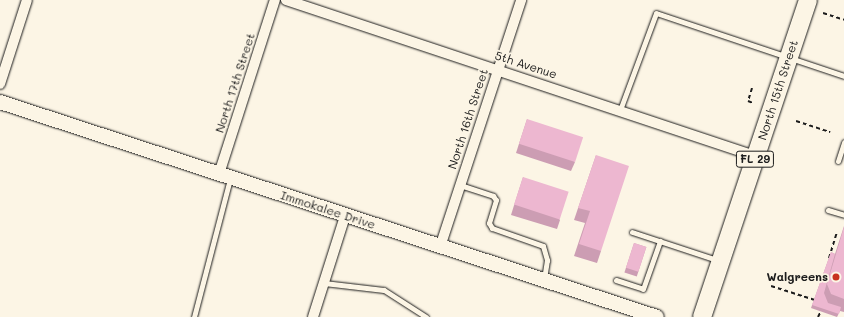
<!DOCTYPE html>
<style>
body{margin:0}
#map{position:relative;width:844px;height:317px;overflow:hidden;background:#fcf5e5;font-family:Mali,sans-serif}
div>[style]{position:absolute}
.path>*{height:2px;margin-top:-1px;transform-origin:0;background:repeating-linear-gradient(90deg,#1c1c1c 0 4px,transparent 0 7px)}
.roads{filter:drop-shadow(0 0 1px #1c1c1c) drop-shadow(0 0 1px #1c1c1c)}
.lane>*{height:5px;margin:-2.5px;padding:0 2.5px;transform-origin:2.5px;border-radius:2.5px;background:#fcf5e5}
.street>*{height:10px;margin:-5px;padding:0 5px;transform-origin:5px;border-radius:5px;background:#fcf5e5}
.secondary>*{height:14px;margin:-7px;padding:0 7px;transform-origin:7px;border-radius:7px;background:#fcf5e5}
.highway>*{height:18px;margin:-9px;padding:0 9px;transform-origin:9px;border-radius:9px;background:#fcf5e5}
.wall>*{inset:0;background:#cc9db3;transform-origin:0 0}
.building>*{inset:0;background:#edb7d0;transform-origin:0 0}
.dots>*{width:11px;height:11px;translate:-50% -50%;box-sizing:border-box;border:2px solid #fcf5e5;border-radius:50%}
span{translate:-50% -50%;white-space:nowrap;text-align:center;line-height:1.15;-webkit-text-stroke:3.5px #fcf5e5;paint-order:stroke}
.shield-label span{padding:1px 3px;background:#fcf5e5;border:1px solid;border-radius:3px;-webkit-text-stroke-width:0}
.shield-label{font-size:11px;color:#1c1c1c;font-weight:700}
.street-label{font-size:12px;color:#1c1c1c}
.poi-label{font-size:12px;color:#1c1c1c;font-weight:700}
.right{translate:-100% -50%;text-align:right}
</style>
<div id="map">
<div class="path">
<div style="left:823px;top:13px;width:22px;rotate:18deg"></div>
<div style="left:752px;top:88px;width:14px;rotate:107deg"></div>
<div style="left:748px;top:101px;width:5px;rotate:22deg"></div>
<div style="left:796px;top:121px;width:36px;rotate:18deg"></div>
<div style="left:829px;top:258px;width:27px;rotate:-73deg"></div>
<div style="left:771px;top:286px;width:46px;rotate:17.7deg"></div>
<div style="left:818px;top:317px;width:7px;rotate:-63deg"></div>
</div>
<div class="roads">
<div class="lane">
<div style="left:620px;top:110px;width:103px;rotate:-69.6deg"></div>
<div style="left:656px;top:13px;width:198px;rotate:18.5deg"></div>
<div style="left:838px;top:161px;width:20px;rotate:-72deg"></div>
<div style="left:460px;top:185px;width:35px;rotate:18deg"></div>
<div style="left:493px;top:196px;width:5px;rotate:53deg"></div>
<div style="left:496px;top:200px;width:24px;rotate:107deg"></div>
<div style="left:489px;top:223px;width:6px;rotate:59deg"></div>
<div style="left:492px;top:228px;width:54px;rotate:19.4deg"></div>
<div style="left:543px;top:246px;width:15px;rotate:74deg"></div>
<div style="left:547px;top:260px;width:19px;rotate:99deg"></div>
<div style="left:828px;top:210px;width:17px;rotate:17deg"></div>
<div style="left:632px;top:232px;width:89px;rotate:18.2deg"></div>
<div style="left:616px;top:280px;width:28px;rotate:18deg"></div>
<div style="left:643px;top:289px;width:51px;rotate:-70.5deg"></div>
<div style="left:324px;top:283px;width:60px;rotate:6.7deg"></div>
<div style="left:384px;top:290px;width:50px;rotate:32.7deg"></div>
<div style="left:194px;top:317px;width:143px;rotate:-75.4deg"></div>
</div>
<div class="street">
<div style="left:286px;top:0;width:495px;rotate:18.4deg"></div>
<div style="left:0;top:84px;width:88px;rotate:-72.2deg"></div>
<div style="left:219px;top:174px;width:183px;rotate:-72.2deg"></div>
<div style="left:440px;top:247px;width:260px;rotate:-71.8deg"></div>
<div style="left:313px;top:317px;width:106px;rotate:-72.4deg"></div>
</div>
<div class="secondary">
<div style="left:0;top:102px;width:691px;rotate:18.12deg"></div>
</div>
<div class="highway">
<div style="left:702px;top:317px;width:334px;rotate:-71.5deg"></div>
</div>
</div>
<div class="wall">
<div style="clip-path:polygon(527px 119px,575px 162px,571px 171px,516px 153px)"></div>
<div style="clip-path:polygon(596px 155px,601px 251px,597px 263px,574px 256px,585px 223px,574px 220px)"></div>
<div style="clip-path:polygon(523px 177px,560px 220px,557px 229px,511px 215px)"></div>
<div style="clip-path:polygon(844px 226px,844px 312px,840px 311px,837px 317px,811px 308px,831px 252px,835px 254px)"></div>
<div style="left:634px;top:243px;width:13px;height:31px;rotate:18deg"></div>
</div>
<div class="building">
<div style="left:527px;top:119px;width:59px;height:26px;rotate:18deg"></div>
<div style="clip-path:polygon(596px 155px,629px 166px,601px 251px,579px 244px,590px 211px,578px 208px)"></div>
<div style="left:523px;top:177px;width:48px;height:29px;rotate:18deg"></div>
<div style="clip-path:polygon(844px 227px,844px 299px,831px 294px,827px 284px)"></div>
<div style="left:634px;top:243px;width:13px;height:26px;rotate:18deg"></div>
<div style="clip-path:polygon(831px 252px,835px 254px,824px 293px,828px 303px,841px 307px,839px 314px,812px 305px)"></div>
</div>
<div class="dots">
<div style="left:836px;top:277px;background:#c8321e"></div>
</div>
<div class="shield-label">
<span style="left:755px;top:159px">FL 29</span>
</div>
<div class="street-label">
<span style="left:526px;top:65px;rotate:18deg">5th Avenue</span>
<span style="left:235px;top:83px;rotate:-72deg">North 17th Street</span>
<span style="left:778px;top:90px;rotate:-72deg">North 15th Street</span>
<span style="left:468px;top:119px;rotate:-72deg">North 16th Street</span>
<span style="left:328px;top:210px;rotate:18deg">Immokalee Drive</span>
</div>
<div class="poi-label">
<span class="right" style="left:828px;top:277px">Walgreens</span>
</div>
</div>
